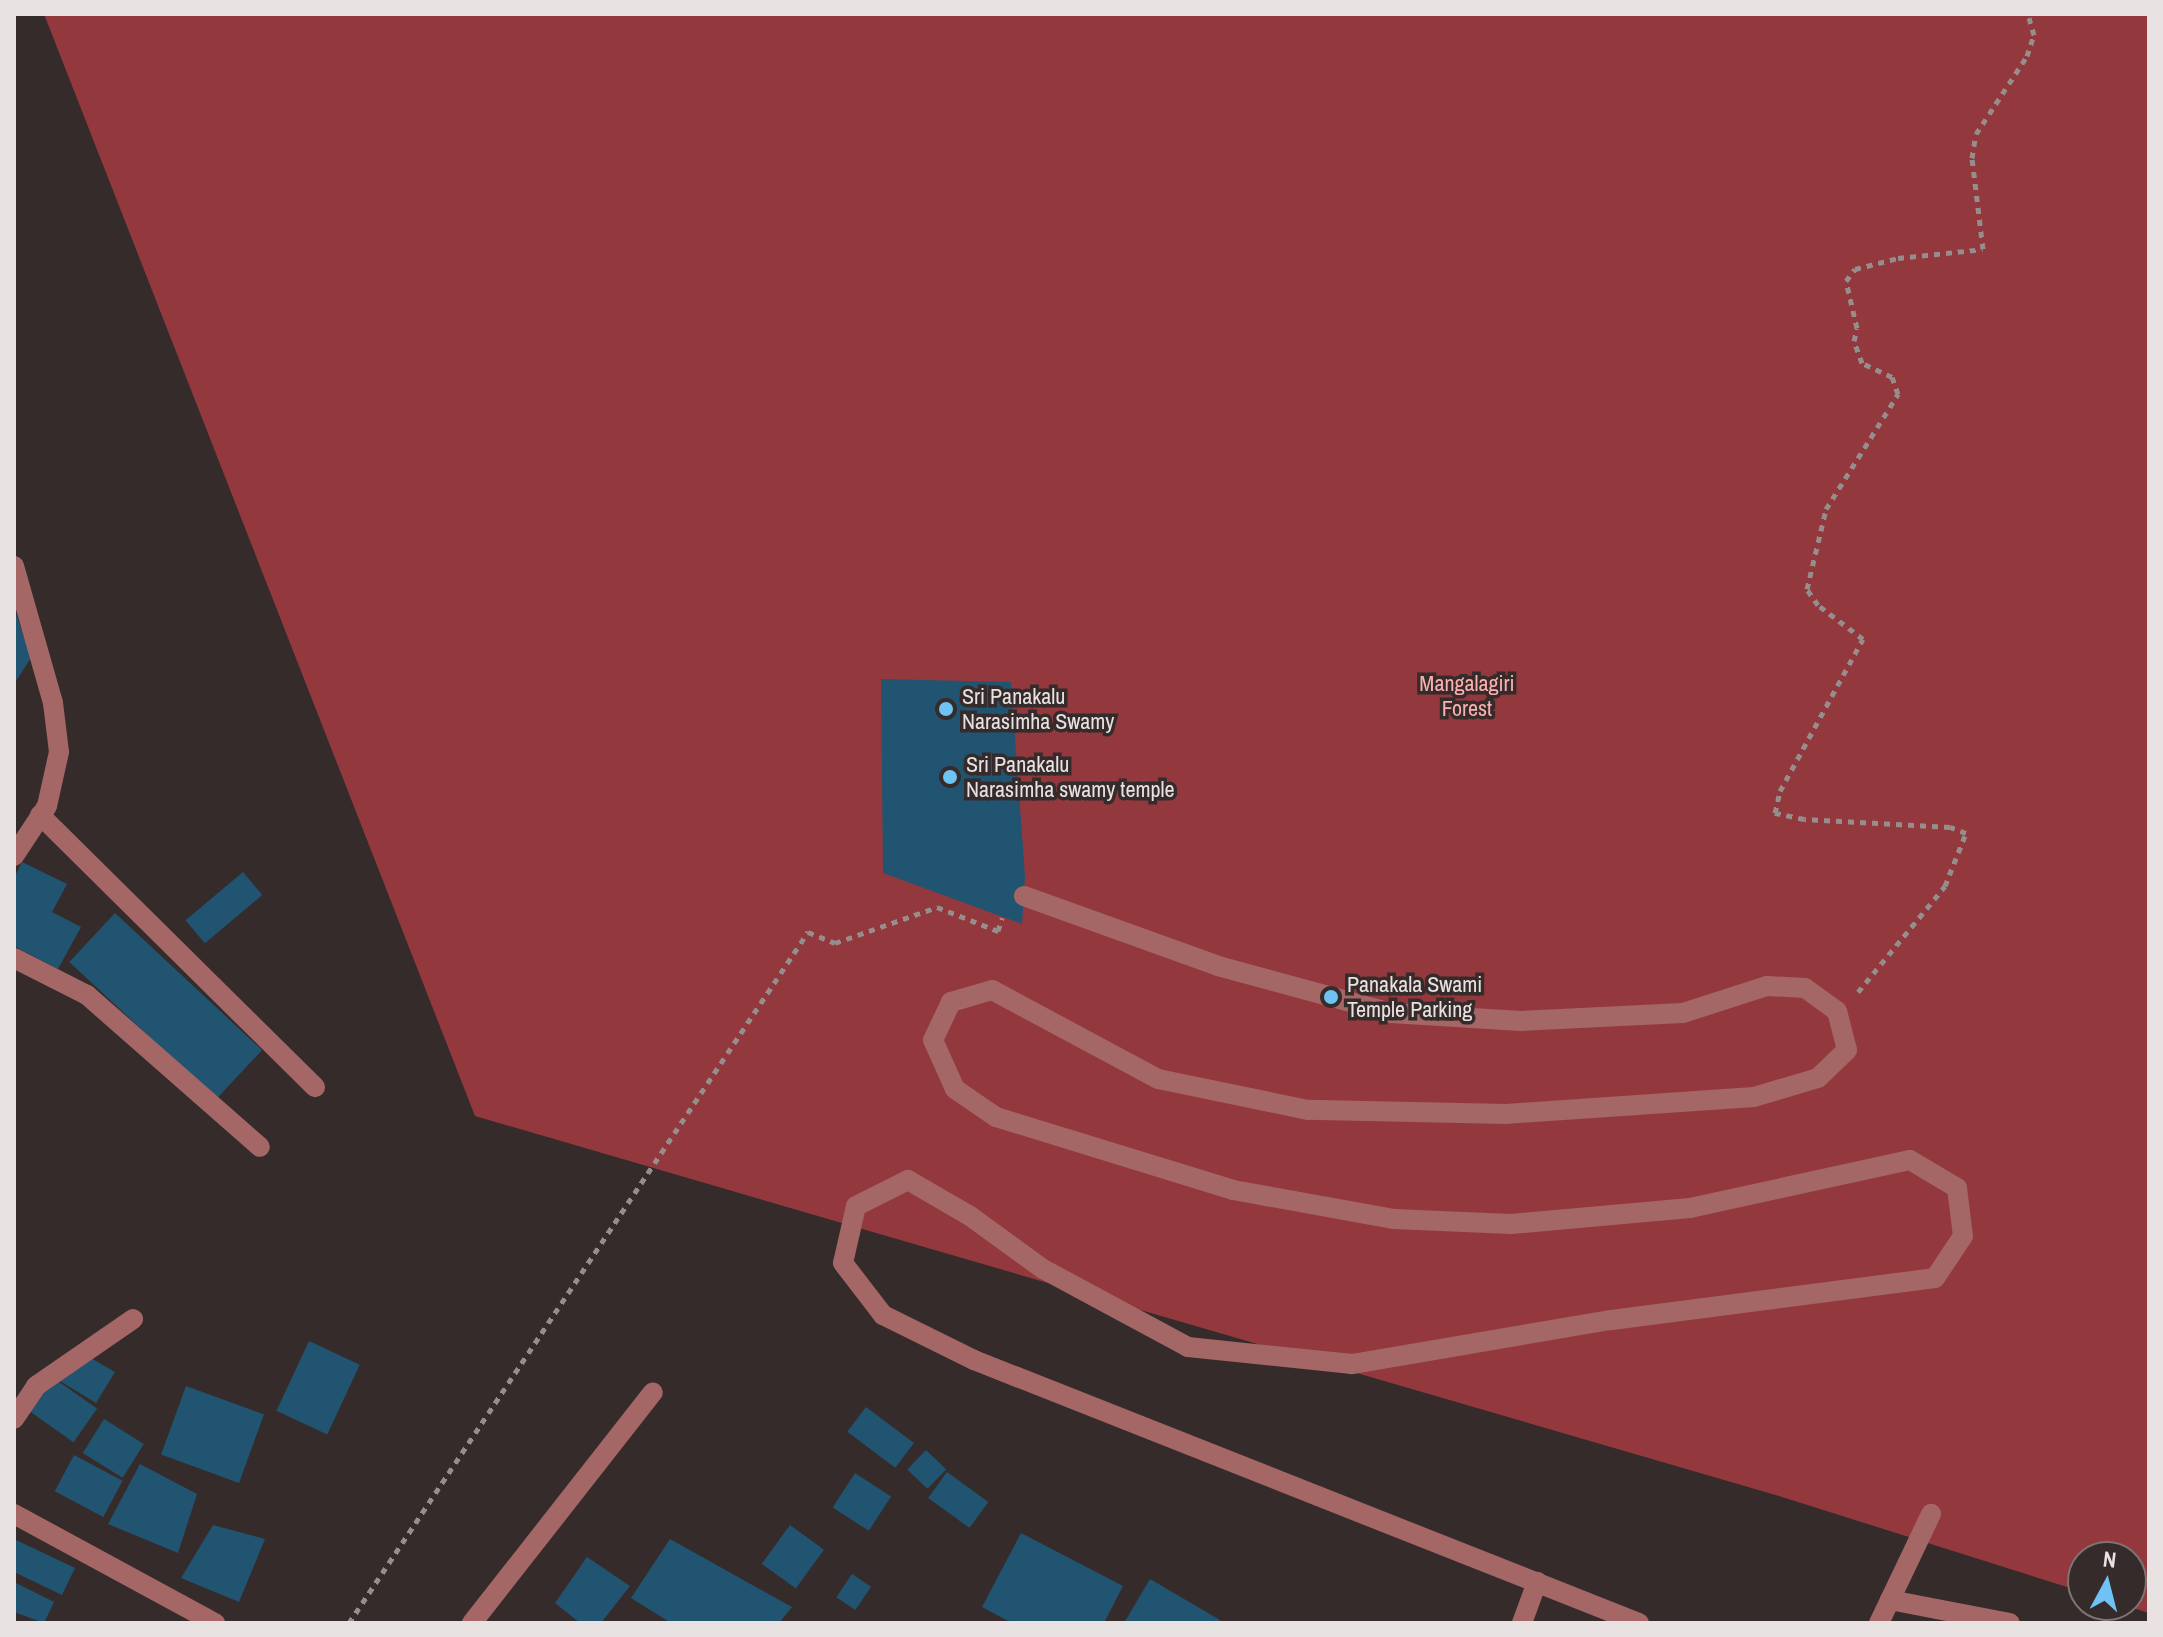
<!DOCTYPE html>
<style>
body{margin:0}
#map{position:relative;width:2163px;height:1637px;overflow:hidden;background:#352b2b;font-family:"Archivo Narrow",sans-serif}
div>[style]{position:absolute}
.forest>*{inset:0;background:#93393e}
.building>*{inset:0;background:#215471;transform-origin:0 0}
.path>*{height:5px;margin-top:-2.5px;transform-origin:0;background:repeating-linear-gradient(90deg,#968d8d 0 6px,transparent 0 12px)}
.minor>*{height:20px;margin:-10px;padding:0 10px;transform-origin:10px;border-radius:10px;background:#a56666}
.dots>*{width:22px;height:22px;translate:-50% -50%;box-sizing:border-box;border:4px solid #352b2b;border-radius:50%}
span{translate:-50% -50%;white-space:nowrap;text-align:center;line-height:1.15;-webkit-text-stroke:7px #352b2b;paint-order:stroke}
.park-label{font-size:22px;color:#fcafaf}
.poi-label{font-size:22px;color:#e9e2e2}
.left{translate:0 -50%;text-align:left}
.frame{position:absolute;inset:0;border:16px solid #e9e2e2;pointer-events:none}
.north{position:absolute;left:2067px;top:1541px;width:80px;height:80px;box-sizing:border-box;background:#352b2b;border:2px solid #7d7474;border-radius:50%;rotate:7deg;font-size:22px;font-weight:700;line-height:32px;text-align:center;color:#e9e2e2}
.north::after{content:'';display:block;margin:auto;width:28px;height:36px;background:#6fc2f4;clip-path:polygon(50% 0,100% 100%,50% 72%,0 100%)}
</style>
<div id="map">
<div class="forest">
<div style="clip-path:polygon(44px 14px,2149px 14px,2149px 1613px,2123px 1605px,2131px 1605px,2131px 1557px,2083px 1557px,2083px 1592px,1779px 1496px,475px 1116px)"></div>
</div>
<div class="building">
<div style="clip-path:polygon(14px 608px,31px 658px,14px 684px)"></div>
<div style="clip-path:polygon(881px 679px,1011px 682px,1025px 876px,1022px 924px,883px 873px)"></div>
<div style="clip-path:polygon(22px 862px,67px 884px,52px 912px,81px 927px,58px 969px,14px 946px,14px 878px)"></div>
<div style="left:243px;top:872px;width:30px;height:75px;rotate:50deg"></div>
<div style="left:115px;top:913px;width:201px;height:67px;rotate:43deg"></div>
<div style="left:309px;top:1341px;width:56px;height:77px;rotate:25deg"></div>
<div style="clip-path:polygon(89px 1357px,115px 1372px,96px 1403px,55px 1378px)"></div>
<div style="left:52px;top:1377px;width:55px;height:41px;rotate:35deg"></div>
<div style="left:186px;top:1386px;width:83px;height:73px;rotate:20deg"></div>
<div style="left:866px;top:1407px;width:60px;height:31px;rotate:37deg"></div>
<div style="left:104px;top:1419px;width:47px;height:40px;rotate:32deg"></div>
<div style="left:926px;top:1450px;width:28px;height:27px;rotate:44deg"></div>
<div style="left:74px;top:1455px;width:55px;height:41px;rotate:28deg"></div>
<div style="clip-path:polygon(140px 1464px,197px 1494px,178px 1553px,108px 1524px)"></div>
<div style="left:947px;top:1472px;width:51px;height:32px;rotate:36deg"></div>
<div style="left:855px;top:1473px;width:43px;height:41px;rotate:33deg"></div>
<div style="clip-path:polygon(213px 1525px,265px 1539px,239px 1602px,181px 1578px)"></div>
<div style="left:790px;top:1525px;width:42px;height:48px;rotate:36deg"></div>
<div style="clip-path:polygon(1021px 1533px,1123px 1586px,1104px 1623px,1012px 1623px,982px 1607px)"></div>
<div style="clip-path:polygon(14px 1539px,75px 1568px,62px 1595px,14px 1572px)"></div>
<div style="clip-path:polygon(670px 1539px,792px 1607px,779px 1623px,671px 1623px,631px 1598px)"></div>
<div style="clip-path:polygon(587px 1557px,630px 1586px,601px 1623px,580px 1623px,555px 1603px)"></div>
<div style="left:852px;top:1574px;width:23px;height:28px;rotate:34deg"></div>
<div style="clip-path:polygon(1150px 1579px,1220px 1620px,1219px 1623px,1124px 1623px)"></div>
<div style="clip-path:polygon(14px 1582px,54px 1602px,44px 1623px,14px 1612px)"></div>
</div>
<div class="path">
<div style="left:1858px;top:992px;width:137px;rotate:-50.6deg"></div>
<div style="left:1945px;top:886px;width:57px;rotate:-68.4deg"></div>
<div style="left:1966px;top:833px;width:17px;rotate:-159deg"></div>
<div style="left:1950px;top:827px;width:146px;rotate:-176.9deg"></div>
<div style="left:1804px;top:819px;width:30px;rotate:-168deg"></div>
<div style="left:1775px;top:813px;width:23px;rotate:-77deg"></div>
<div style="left:1780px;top:791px;width:173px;rotate:-61.4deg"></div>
<div style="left:1863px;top:639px;width:56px;rotate:-142.9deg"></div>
<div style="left:1818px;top:605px;width:19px;rotate:-125deg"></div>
<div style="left:1807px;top:589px;width:82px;rotate:-76.6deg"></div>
<div style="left:1826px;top:509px;width:136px;rotate:-57.9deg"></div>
<div style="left:1898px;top:394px;width:18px;rotate:-109deg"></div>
<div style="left:1892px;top:377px;width:33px;rotate:-155deg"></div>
<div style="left:1862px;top:363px;width:23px;rotate:-110deg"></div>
<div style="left:1854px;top:341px;width:13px;rotate:-77deg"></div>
<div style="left:1857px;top:328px;width:48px;rotate:-103.2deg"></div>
<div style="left:1846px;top:281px;width:15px;rotate:-53deg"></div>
<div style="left:1855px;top:269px;width:44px;rotate:-14.3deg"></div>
<div style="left:1898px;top:258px;width:85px;rotate:-6deg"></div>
<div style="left:1983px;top:249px;width:92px;rotate:-96.9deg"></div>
<div style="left:1972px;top:158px;width:24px;rotate:-81deg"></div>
<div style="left:1976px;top:134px;width:93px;rotate:-56.8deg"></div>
<div style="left:2027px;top:56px;width:22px;rotate:-72deg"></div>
<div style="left:2034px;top:35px;width:22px;rotate:-106deg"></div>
<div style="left:349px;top:1623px;width:830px;rotate:-56.41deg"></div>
<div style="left:808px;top:932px;width:29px;rotate:22deg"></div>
<div style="left:835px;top:943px;width:108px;rotate:-19.4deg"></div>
<div style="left:937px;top:907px;width:66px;rotate:21.5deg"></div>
<div style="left:998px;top:931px;width:14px;rotate:-73deg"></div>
</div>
<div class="minor">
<div style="left:14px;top:566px;width:142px;rotate:74.1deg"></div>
<div style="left:53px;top:703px;width:49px;rotate:83deg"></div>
<div style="left:59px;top:752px;width:55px;rotate:102.5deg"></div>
<div style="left:47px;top:806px;width:60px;rotate:123.4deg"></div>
<div style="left:40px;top:815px;width:387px;rotate:44.7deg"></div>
<div style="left:1024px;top:896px;width:206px;rotate:19.8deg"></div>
<div style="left:1218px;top:966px;width:179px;rotate:15.2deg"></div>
<div style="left:1391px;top:1013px;width:130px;rotate:3.5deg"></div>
<div style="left:1521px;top:1021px;width:162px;rotate:-2.8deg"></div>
<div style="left:1683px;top:1013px;width:88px;rotate:-17.8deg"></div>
<div style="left:1767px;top:986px;width:38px;rotate:3deg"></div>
<div style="left:1805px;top:988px;width:39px;rotate:36deg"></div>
<div style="left:1837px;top:1011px;width:40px;rotate:75.6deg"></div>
<div style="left:1847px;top:1050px;width:40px;rotate:136deg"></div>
<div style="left:1818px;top:1078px;width:67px;rotate:163.5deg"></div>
<div style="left:1754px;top:1097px;width:248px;rotate:176.1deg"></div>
<div style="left:1507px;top:1114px;width:199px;rotate:-178.8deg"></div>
<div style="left:1308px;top:1110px;width:153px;rotate:-168.3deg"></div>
<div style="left:1158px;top:1079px;width:188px;rotate:-151.8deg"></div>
<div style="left:992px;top:990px;width:43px;rotate:163.7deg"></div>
<div style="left:951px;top:1002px;width:42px;rotate:115.3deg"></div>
<div style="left:933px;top:1040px;width:54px;rotate:65.8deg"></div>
<div style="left:955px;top:1089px;width:50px;rotate:34.3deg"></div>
<div style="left:996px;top:1117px;width:248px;rotate:17.1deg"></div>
<div style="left:1233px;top:1190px;width:164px;rotate:10.2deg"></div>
<div style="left:1394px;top:1219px;width:117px;rotate:2.4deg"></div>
<div style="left:1511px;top:1224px;width:180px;rotate:-5.1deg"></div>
<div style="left:1690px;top:1208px;width:225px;rotate:-12.3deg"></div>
<div style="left:1910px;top:1160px;width:55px;rotate:30.8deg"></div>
<div style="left:1957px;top:1188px;width:48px;rotate:82.9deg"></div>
<div style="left:1963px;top:1236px;width:50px;rotate:123.7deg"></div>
<div style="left:1935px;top:1278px;width:328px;rotate:172.6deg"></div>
<div style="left:1610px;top:1320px;width:262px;rotate:170.3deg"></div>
<div style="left:1352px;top:1364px;width:165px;rotate:-174.1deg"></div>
<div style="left:1188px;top:1347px;width:165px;rotate:-151.7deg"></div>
<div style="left:1043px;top:1269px;width:90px;rotate:-144deg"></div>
<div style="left:970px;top:1216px;width:72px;rotate:-149.9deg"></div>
<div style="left:908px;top:1180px;width:58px;rotate:153.4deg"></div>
<div style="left:856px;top:1206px;width:58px;rotate:102.8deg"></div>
<div style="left:843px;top:1263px;width:66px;rotate:52.4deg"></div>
<div style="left:883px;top:1315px;width:102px;rotate:26.3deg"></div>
<div style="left:974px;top:1360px;width:715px;rotate:21.58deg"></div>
<div style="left:14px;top:958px;width:82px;rotate:26.9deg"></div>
<div style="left:87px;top:995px;width:230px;rotate:41.3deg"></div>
<div style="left:14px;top:1419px;width:40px;rotate:-56deg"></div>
<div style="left:36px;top:1386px;width:118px;rotate:-34.6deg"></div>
<div style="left:14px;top:1514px;width:229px;rotate:28.5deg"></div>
<div style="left:1890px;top:1600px;width:122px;rotate:10.9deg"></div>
<div style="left:472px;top:1623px;width:293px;rotate:-51.9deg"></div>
<div style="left:1522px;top:1623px;width:44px;rotate:-69.9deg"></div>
<div style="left:1879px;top:1623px;width:121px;rotate:-64.5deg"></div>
</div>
<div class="dots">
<div style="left:946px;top:709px;background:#6fc2f4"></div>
<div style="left:950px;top:777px;background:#6fc2f4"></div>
<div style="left:1331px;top:997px;background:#6fc2f4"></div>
</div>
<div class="park-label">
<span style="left:1467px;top:696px">Mangalagiri<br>Forest</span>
</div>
<div class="poi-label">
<span class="left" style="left:962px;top:709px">Sri Panakalu<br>Narasimha Swamy</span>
<span class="left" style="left:966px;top:777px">Sri Panakalu<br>Narasimha swamy temple</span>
<span class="left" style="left:1347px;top:997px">Panakala Swami<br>Temple Parking</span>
</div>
<div class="frame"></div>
<div class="north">N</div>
</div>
